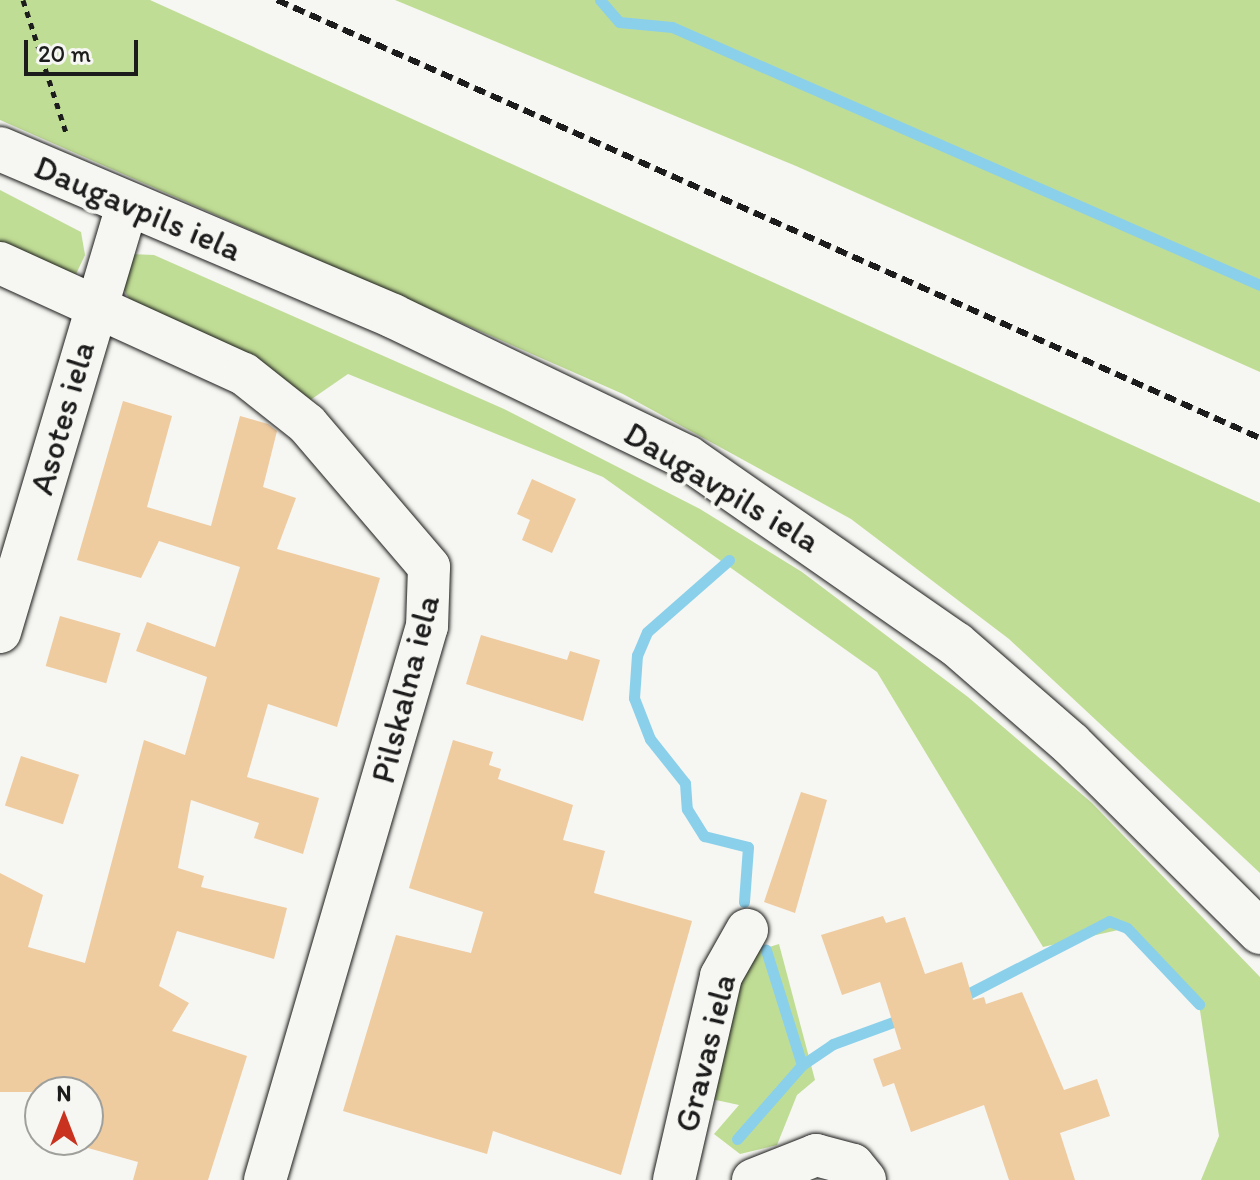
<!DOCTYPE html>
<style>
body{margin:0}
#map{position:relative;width:1260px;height:1180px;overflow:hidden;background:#f6f6f2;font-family:Itim,sans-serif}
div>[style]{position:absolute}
.green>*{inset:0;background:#c0dd95}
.stream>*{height:11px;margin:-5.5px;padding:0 5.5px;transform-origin:5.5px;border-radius:5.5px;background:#8ad0eb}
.building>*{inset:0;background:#efcba0;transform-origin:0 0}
.path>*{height:5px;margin-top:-2.5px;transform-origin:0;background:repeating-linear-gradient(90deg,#1c1c1c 0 6px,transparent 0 12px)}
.roads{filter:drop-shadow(0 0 2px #1c1c1c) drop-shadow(0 0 2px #1c1c1c)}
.minor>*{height:42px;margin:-21px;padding:0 21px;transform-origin:21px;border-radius:21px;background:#f6f6f2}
.highway>*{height:44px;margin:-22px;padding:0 22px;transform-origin:22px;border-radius:22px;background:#f6f6f2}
.rail>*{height:6px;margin-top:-3px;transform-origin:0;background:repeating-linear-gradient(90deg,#1c1c1c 0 12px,transparent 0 18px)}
span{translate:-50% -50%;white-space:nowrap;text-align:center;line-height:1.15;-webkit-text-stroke:8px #f6f6f2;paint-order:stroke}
.street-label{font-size:34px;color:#1c1c1c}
.north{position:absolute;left:24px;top:1076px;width:80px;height:80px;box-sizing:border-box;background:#f6f6f2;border:2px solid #9f9f9c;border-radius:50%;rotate:0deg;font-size:22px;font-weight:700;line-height:32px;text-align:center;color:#1c1c1c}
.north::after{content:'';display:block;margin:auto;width:28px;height:36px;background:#c8321e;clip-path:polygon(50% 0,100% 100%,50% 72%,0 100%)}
.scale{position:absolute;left:24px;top:40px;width:114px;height:36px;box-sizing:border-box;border:4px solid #1c1c1c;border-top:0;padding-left:10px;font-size:24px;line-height:28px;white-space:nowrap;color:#1c1c1c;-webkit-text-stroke:6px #f6f6f2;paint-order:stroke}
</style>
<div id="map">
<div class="green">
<div style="clip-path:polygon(0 0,150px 0,1260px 503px,1260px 873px,1009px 639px,851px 519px,623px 394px,0 120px)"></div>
<div style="clip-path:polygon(395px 0,1260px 0,1260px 372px,796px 166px)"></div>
<div style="clip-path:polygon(0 190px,81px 232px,85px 255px,76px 274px,0 250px)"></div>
<div style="clip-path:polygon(130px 254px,154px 255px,504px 409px,700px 509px,802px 572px,968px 697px,1092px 803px,1260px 977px,1260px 1180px,1201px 1180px,1219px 1136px,1199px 1004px,1127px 928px,1043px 947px,877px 672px,603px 477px,348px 374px,303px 405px,135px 309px,120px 283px)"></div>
<div style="clip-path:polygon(779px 944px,815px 1080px,797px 1095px,777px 1145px,740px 1154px,714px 1134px,739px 1105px,702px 1097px,726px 995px,753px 952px)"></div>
</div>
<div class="stream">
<div style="left:600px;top:0;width:29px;rotate:49deg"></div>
<div style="left:619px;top:22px;width:53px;rotate:5.4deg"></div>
<div style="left:672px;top:27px;width:642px;rotate:23.69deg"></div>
<div style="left:729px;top:560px;width:109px;rotate:138.7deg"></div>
<div style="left:647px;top:632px;width:25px;rotate:113deg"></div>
<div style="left:637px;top:655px;width:43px;rotate:94deg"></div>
<div style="left:634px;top:698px;width:44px;rotate:68.7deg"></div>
<div style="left:650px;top:739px;width:56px;rotate:51.5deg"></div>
<div style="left:685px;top:783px;width:26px;rotate:86deg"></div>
<div style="left:687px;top:809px;width:32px;rotate:58deg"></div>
<div style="left:704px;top:836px;width:45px;rotate:14deg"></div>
<div style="left:748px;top:847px;width:55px;rotate:94.2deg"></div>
<div style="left:958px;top:999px;width:170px;rotate:-27.3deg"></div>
<div style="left:1109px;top:921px;width:19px;rotate:21deg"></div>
<div style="left:1127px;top:928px;width:105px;rotate:46.5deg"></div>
<div style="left:802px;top:1065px;width:37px;rotate:-34deg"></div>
<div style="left:833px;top:1044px;width:76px;rotate:-20.1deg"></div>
<div style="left:737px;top:1139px;width:98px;rotate:-48.7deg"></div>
<div style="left:802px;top:1065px;width:121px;rotate:-107.4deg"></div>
</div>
<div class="building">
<div style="clip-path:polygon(123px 401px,172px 416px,147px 507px,211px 526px,240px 416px,268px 424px,277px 431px,263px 487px,296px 498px,277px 549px,380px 578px,337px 727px,268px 704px,247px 777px,319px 798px,303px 854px,254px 838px,259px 823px,191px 800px,178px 868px,204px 876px,201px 887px,287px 908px,274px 959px,177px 931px,159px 986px,189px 1003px,172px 1031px,247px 1056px,208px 1180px,133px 1180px,138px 1162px,88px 1148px,88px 1092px,0 1092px,0 873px,43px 895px,28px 947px,85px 963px,144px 740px,185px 755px,207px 677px,136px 651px,147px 622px,215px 647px,240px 567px,159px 541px,141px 578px,77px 560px)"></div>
<div style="clip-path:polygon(532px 479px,576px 499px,552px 553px,522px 540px,530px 520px,517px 514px)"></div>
<div style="left:60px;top:616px;width:63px;height:52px;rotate:16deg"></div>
<div style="clip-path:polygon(481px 635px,567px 660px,570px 651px,600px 660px,583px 721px,466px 684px)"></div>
<div style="clip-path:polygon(453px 740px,493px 752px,489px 765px,501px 769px,498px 779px,573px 805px,563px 840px,605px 851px,594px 893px,692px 921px,621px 1175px,493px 1131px,487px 1154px,343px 1111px,396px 935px,471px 953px,483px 912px,409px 888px)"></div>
<div style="left:21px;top:756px;width:61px;height:52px;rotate:18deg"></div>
<div style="clip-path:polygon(801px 792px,827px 800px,795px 913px,764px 902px)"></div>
<div style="clip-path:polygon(883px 916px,886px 923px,905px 917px,925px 974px,962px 962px,973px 1000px,984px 997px,986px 1004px,1022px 992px,1064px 1090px,1097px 1079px,1110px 1116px,1060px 1133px,1075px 1180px,1009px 1180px,984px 1105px,911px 1132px,894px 1083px,883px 1087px,873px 1059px,901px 1049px,880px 982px,842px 995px,821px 935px)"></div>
</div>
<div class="path">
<div style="left:23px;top:0;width:139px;rotate:72deg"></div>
</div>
<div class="roads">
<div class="minor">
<div style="left:0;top:263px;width:268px;rotate:24.5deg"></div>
<div style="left:244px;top:374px;width:80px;rotate:38.4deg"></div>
<div style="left:307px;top:424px;width:188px;rotate:49.5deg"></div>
<div style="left:429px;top:567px;width:59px;rotate:91.9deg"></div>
<div style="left:427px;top:626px;width:577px;rotate:106.3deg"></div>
<div style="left:0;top:632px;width:445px;rotate:-73.4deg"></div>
<div style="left:674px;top:1180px;width:209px;rotate:-77deg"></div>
<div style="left:721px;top:976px;width:53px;rotate:-60.5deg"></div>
<div style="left:753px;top:1180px;width:68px;rotate:-21.6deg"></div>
<div style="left:816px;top:1155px;width:38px;rotate:15deg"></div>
<div style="left:853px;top:1165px;width:19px;rotate:51deg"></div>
</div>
<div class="highway">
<div style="left:0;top:149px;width:427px;rotate:23deg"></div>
<div style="left:393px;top:316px;width:327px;rotate:25.7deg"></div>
<div style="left:688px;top:458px;width:326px;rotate:34.8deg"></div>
<div style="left:956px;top:644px;width:152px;rotate:41deg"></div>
<div style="left:1071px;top:744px;width:267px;rotate:44.8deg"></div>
</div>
</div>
<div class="rail">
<div style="left:277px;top:0;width:1076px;rotate:24.02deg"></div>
</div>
<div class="street-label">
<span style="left:138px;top:208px;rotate:23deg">Daugavpils iela</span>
<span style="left:62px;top:418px;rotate:-74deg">Asotes iela</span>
<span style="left:722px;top:487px;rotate:31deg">Daugavpils iela</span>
<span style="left:405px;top:689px;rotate:-76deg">Pilskalna iela</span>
<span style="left:705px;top:1053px;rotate:-76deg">Gravas iela</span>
</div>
<div class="north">N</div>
<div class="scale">20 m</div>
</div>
